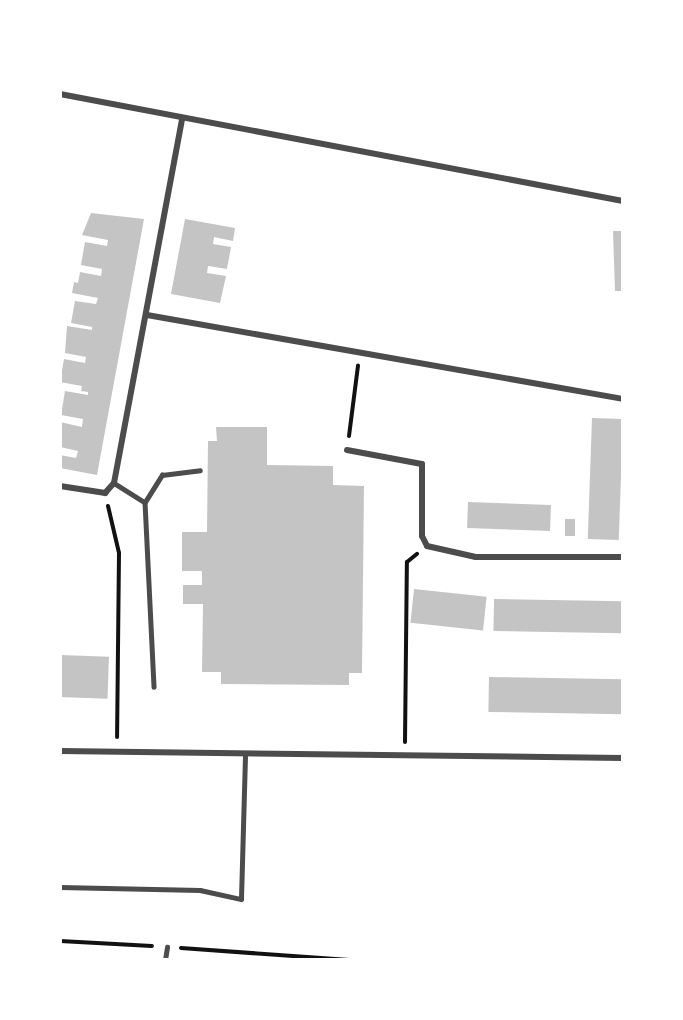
<!DOCTYPE html>
<style>
body{margin:0}
#map{position:relative;width:683px;height:1020px;overflow:hidden;background:#fff;font-family:Karla,sans-serif}
div>[style]{position:absolute}
.building>*{inset:0;background:#c4c4c4;transform-origin:0 0}
.path>*{height:4px;margin:-2px;padding:0 2px;transform-origin:2px;border-radius:2px;background:#111}
.service>*{height:4.5px;margin:-2.25px;padding:0 2.25px;transform-origin:2.25px;border-radius:2.25px;background:#4c4c4c}
.minor>*{height:6px;margin:-3px;padding:0 3px;transform-origin:3px;border-radius:3px;background:#4c4c4c}
span{translate:-50% -50%;white-space:nowrap;text-align:center;line-height:1.15;-webkit-text-stroke:5px #fff;paint-order:stroke}
.frame{position:absolute;inset:0;border:62px solid #fff;pointer-events:none}
</style>
<div id="map">
<div class="building">
<div style="clip-path:polygon(91px 213px,144px 219px,97px 475px,60px 468px,60px 455px,76px 458px,78px 451px,60px 447px,60px 422px,82px 427px,83px 419px,61px 415px,65px 391px,88px 395px,88px 392px,81px 391px,82px 386px,60px 382px,64px 359px,85px 363px,86px 357px,65px 353px,67px 326px,92px 330px,92px 327px,71px 323px,75px 301px,96px 304px,98px 298px,72px 293px,74px 282px,78px 283px,80px 272px,101px 276px,102px 269px,81px 265px,85px 242px,107px 246px,108px 240px,82px 235px)"></div>
<div style="clip-path:polygon(185px 219px,235px 228px,233px 241px,214px 237px,213px 244px,231px 247px,227px 269px,208px 266px,207px 273px,226px 276px,220px 303px,171px 294px)"></div>
<div style="clip-path:polygon(613px 231px,623px 231px,623px 291px,615px 291px)"></div>
<div style="left:592px;top:418px;width:31px;height:121px;rotate:2deg"></div>
<div style="clip-path:polygon(216px 427px,267px 427px,267px 465px,333px 466px,333px 485px,364px 486px,362px 673px,349px 673px,349px 685px,221px 684px,221px 672px,202px 672px,203px 604px,183px 604px,183px 585px,202px 585px,202px 571px,182px 571px,182px 532px,207px 532px,208px 441px,217px 441px)"></div>
<div style="left:468px;top:502px;width:83px;height:26px;rotate:2deg"></div>
<div style="left:565px;top:519px;width:10px;height:17px"></div>
<div style="left:414px;top:589px;width:73px;height:34px;rotate:6deg"></div>
<div style="left:494px;top:599px;width:129px;height:32px;rotate:1deg"></div>
<div style="left:60px;top:655px;width:49px;height:42px;rotate:2deg"></div>
<div style="left:489px;top:677px;width:134px;height:35px;rotate:1deg"></div>
</div>
<div class="path">
<div style="left:349px;top:436px;width:71px;rotate:-82.7deg"></div>
<div style="left:108px;top:506px;width:48px;rotate:76.8deg"></div>
<div style="left:119px;top:553px;width:184px;rotate:90.6deg"></div>
<div style="left:405px;top:742px;width:180px;rotate:-89.4deg"></div>
<div style="left:407px;top:562px;width:13px;rotate:-39deg"></div>
<div style="left:60px;top:941px;width:92px;rotate:3.1deg"></div>
<div style="left:181px;top:948px;width:169px;rotate:4.1deg"></div>
</div>
<div class="service">
<div style="left:114px;top:483px;width:36px;rotate:32deg"></div>
<div style="left:145px;top:502px;width:185px;rotate:87.2deg"></div>
<div style="left:145px;top:502px;width:32px;rotate:-58deg"></div>
<div style="left:162px;top:475px;width:38px;rotate:-7deg"></div>
<div style="left:60px;top:887px;width:140px;rotate:1.2deg"></div>
<div style="left:200px;top:890px;width:42px;rotate:12.4deg"></div>
<div style="left:241px;top:899px;width:145px;rotate:-88.4deg"></div>
<div style="left:165px;top:960px;width:13px;rotate:-81deg"></div>
</div>
<div class="minor">
<div style="left:60px;top:94px;width:573px;rotate:10.76deg"></div>
<div style="left:147px;top:315px;width:483px;rotate:10deg"></div>
<div style="left:347px;top:450px;width:76px;rotate:10.6deg"></div>
<div style="left:422px;top:464px;width:72px;rotate:90deg"></div>
<div style="left:422px;top:536px;width:11px;rotate:63deg"></div>
<div style="left:427px;top:546px;width:50px;rotate:12.7deg"></div>
<div style="left:476px;top:557px;width:147px"></div>
<div style="left:60px;top:486px;width:46px;rotate:8.8deg"></div>
<div style="left:105px;top:493px;width:13px;rotate:-48deg"></div>
<div style="left:114px;top:483px;width:370px;rotate:-79.4deg"></div>
<div style="left:60px;top:751px;width:563px;rotate:0.71deg"></div>
</div>
<div class="frame"></div>
</div>
